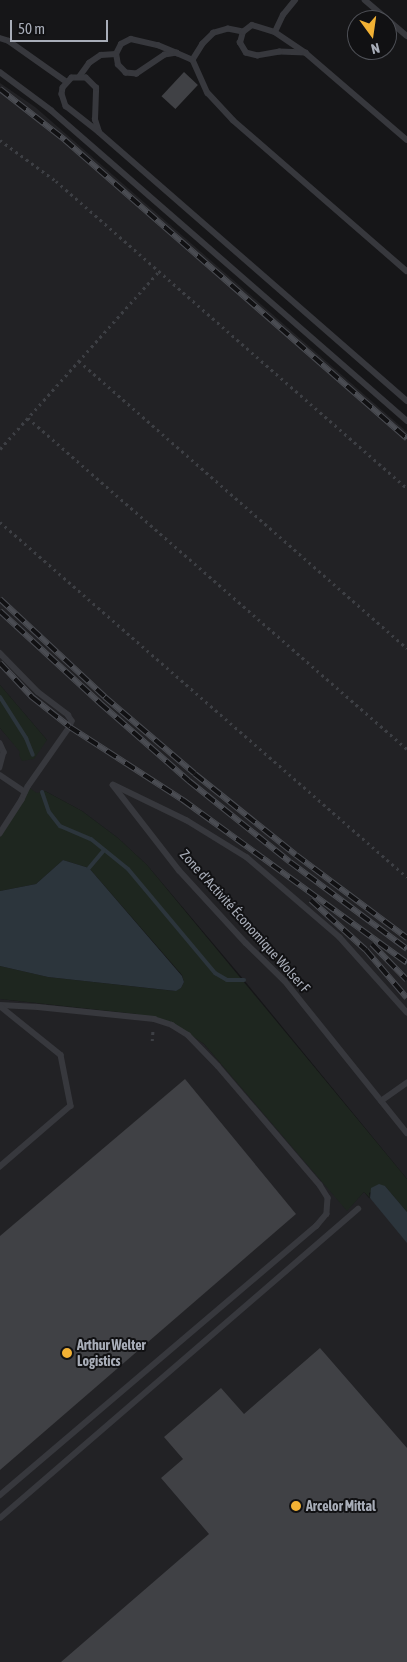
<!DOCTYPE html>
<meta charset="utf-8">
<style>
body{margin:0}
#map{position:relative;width:407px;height:1662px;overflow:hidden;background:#161618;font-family:"Asap Condensed",sans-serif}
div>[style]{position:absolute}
.built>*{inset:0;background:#222225}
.green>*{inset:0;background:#1e261f}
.water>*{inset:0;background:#2c353c}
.stream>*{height:4px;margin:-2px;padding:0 2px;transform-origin:2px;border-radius:2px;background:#2c353c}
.building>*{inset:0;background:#404145;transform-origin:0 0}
.path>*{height:2.5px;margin-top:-1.25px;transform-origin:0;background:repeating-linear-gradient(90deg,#3d3f44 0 2.5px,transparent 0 6.5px)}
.lane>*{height:5.5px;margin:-2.75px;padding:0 2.75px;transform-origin:2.75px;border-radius:2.75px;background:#37383d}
.rail>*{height:5.5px;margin-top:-2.75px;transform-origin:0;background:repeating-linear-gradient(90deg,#111113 0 11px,#4a4c52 0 22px);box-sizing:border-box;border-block:1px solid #4a4c52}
.dots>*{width:14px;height:14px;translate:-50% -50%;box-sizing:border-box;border:2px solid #111113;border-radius:50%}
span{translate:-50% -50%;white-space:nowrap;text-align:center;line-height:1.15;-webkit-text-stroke:4px #111113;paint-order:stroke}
.street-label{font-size:14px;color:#a8adb8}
.poi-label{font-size:14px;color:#a8adb8;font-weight:700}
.left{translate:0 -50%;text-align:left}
.north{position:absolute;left:347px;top:10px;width:50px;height:50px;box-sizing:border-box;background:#111113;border:1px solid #4d4f55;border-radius:50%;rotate:166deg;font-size:14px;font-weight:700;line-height:20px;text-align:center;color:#a8adb8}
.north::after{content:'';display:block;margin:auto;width:18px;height:22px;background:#f2b134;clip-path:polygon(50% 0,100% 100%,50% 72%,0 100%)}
.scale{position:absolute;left:10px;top:20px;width:98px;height:22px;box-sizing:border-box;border:2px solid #a8adb8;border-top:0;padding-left:6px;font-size:15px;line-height:18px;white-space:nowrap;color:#a8adb8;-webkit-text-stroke:4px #111113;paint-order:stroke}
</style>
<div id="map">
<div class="built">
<div style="clip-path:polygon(0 83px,35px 107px,407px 432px,407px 1179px,244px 980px,147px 865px,118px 838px,82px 811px,45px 791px,0 834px,0 728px,21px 752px,47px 740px,0 685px)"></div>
<div style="clip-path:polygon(0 999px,136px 1014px,173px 1022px,204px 1044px,347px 1210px,364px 1192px,369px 1198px,407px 1212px,407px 1662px,0 1662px)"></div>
</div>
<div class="green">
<div style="clip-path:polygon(0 685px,47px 740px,34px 759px,22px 761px,19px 755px,20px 752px,0 728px)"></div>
<div style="clip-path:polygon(28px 787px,37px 793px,45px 791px,82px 811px,118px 838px,147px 865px,407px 1179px,407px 1212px,385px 1186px,369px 1193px,370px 1198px,364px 1192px,347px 1211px,204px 1044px,173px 1023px,136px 1014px,0 999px,0 966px,48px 977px,175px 991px,181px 988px,184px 982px,182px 975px,89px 868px,63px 860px,36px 884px,0 891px,0 834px)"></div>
</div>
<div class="water">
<div style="clip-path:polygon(63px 860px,89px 868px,182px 976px,184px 982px,181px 988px,176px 991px,48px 977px,0 966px,0 891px,36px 884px)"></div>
<div style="clip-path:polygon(379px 1184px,385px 1186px,407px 1212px,407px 1243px,370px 1198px,371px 1188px)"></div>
</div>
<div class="stream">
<div style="left:0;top:697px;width:49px;rotate:57.6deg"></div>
<div style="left:26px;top:738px;width:18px;rotate:68deg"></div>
<div style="left:42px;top:792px;width:21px;rotate:71deg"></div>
<div style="left:49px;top:812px;width:18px;rotate:52deg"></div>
<div style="left:60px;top:826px;width:34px;rotate:23deg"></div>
<div style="left:91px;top:839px;width:48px;rotate:39deg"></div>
<div style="left:128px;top:869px;width:136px;rotate:50.1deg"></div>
<div style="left:215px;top:973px;width:14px;rotate:30deg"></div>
<div style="left:227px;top:980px;width:17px"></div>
<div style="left:89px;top:868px;width:23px;rotate:-50deg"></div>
</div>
<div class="building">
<div style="left:184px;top:72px;width:19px;height:33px;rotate:43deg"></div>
<div style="clip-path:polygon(185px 1079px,296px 1214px,0 1470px,0 1236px)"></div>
<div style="clip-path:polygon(320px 1348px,407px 1448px,407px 1662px,61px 1662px,209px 1534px,161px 1478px,183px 1459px,164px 1437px,221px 1388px,244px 1414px)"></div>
</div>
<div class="path">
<div style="left:0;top:140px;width:69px;rotate:36.2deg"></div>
<div style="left:56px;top:181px;width:466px;rotate:41.2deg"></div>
<div style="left:79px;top:361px;width:436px;rotate:41.2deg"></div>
<div style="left:28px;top:418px;width:503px;rotate:41.13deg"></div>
<div style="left:0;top:449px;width:239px;rotate:-48.2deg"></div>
<div style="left:0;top:522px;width:540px;rotate:41.1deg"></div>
<div style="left:152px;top:1041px;width:13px;rotate:-86deg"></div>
</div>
<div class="lane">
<div style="left:365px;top:0;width:55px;rotate:40.6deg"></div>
<div style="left:243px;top:32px;width:15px;rotate:-169deg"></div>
<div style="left:228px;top:29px;width:15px;rotate:164deg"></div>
<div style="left:214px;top:33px;width:16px;rotate:135deg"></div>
<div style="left:203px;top:44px;width:19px;rotate:122deg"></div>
<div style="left:193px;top:60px;width:36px;rotate:66deg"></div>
<div style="left:208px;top:93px;width:37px;rotate:47deg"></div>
<div style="left:233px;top:120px;width:230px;rotate:41deg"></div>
<div style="left:275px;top:32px;width:19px;rotate:-65deg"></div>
<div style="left:283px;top:15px;width:19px;rotate:-51deg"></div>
<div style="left:0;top:38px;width:9px;rotate:18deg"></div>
<div style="left:9px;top:41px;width:71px;rotate:35.3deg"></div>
<div style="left:177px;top:53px;width:12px;rotate:171deg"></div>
<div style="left:165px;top:55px;width:34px;rotate:146deg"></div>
<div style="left:137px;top:74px;width:11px;rotate:-175deg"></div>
<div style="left:126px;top:73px;width:11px;rotate:-135deg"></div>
<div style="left:118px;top:65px;width:11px;rotate:-100deg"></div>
<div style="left:116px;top:54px;width:11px;rotate:-63deg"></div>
<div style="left:121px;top:44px;width:11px;rotate:-27deg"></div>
<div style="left:131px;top:39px;width:28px;rotate:13deg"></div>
<div style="left:158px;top:45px;width:21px;rotate:23deg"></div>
<div style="left:177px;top:53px;width:17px;rotate:24deg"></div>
<div style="left:306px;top:53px;width:26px;rotate:-178deg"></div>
<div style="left:280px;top:52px;width:22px;rotate:170deg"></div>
<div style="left:258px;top:56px;width:12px;rotate:-166deg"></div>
<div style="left:246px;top:53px;width:12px;rotate:-121deg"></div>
<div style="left:240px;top:43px;width:11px;rotate:-75deg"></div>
<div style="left:243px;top:32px;width:11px;rotate:-38deg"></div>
<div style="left:252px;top:25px;width:24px;rotate:17deg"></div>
<div style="left:275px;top:32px;width:37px;rotate:34deg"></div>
<div style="left:306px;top:53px;width:133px;rotate:40.7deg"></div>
<div style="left:0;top:72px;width:64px;rotate:36.7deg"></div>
<div style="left:51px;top:110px;width:473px;rotate:41.1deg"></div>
<div style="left:79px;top:77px;width:17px;rotate:-54deg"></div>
<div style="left:89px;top:63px;width:14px;rotate:-34deg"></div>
<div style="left:101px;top:55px;width:15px;rotate:-4deg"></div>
<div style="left:99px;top:132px;width:13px;rotate:-108deg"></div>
<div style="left:95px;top:120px;width:32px;rotate:-88deg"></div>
<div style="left:96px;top:88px;width:14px;rotate:-135deg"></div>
<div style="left:86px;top:78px;width:14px;rotate:180deg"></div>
<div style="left:72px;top:78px;width:13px;rotate:132deg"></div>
<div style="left:63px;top:88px;width:6px;rotate:99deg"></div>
<div style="left:62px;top:94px;width:13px;rotate:72deg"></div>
<div style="left:66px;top:106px;width:42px;rotate:38.2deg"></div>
<div style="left:99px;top:132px;width:409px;rotate:41.1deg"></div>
<div style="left:0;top:653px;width:54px;rotate:45.7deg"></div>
<div style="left:38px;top:692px;width:38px;rotate:37deg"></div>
<div style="left:68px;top:715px;width:7px;rotate:56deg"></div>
<div style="left:72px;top:721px;width:6px;rotate:108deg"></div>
<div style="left:70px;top:727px;width:73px;rotate:125deg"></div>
<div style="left:28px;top:787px;width:14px;rotate:115deg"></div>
<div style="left:22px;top:800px;width:40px;rotate:122.9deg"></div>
<div style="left:0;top:743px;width:10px;rotate:66deg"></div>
<div style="left:4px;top:752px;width:16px;rotate:105deg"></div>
<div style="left:0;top:775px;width:30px;rotate:34deg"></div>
<div style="left:0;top:1005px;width:38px;rotate:3deg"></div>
<div style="left:38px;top:1007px;width:117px;rotate:5.9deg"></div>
<div style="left:154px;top:1019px;width:19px;rotate:18deg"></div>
<div style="left:172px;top:1025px;width:19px;rotate:32deg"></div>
<div style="left:188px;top:1035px;width:43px;rotate:45.9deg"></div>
<div style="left:218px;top:1066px;width:157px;rotate:49.4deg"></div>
<div style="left:320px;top:1185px;width:15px;rotate:58deg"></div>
<div style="left:328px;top:1198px;width:16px;rotate:94deg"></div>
<div style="left:327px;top:1214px;width:16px;rotate:130deg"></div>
<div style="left:317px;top:1226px;width:416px;rotate:139.6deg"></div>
<div style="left:0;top:1006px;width:78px;rotate:38.8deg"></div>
<div style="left:61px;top:1055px;width:52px;rotate:78.9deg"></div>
<div style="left:71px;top:1106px;width:94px;rotate:139.3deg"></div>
<div style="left:407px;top:1013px;width:101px;rotate:-131.8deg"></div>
<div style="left:340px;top:938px;width:123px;rotate:-139.3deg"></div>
<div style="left:247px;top:858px;width:70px;rotate:-148.3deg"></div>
<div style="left:187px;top:821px;width:82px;rotate:-154.1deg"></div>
<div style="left:113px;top:785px;width:108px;rotate:52.2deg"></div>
<div style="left:179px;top:870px;width:99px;rotate:47.5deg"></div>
<div style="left:246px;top:943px;width:54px;rotate:44.3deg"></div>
<div style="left:285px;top:981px;width:195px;rotate:51.2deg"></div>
<div style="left:381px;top:1101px;width:32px;rotate:-35deg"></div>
<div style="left:0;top:1518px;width:473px;rotate:-40.8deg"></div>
</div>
<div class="rail">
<div style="left:0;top:89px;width:83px;rotate:38.1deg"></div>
<div style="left:65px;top:140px;width:454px;rotate:41.1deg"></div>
<div style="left:0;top:599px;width:144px;rotate:43deg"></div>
<div style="left:105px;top:697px;width:118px;rotate:40.5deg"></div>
<div style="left:195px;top:774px;width:129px;rotate:38.7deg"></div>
<div style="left:296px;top:855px;width:139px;rotate:36.8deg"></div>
<div style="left:0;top:611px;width:136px;rotate:42.6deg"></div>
<div style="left:100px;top:703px;width:118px;rotate:41.2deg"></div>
<div style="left:189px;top:781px;width:129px;rotate:38.7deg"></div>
<div style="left:290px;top:862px;width:146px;rotate:36.6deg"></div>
<div style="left:0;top:663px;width:47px;rotate:46.7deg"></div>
<div style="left:32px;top:697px;width:48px;rotate:38.3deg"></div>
<div style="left:70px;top:727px;width:135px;rotate:32.9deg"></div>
<div style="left:183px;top:800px;width:277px;rotate:36deg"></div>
<div style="left:311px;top:900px;width:74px;rotate:42.3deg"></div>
<div style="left:366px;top:950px;width:63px;rotate:49.5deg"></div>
<div style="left:372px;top:944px;width:50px;rotate:45.8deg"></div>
</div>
<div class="dots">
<div style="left:67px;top:1353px;background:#f2b134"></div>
<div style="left:296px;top:1506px;background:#f2b134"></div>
</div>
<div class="street-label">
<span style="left:245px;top:921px;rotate:48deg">Zone d'Activité Économique Wolser F</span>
</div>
<div class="poi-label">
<span class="left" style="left:77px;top:1353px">Arthur Welter<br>Logistics</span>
<span class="left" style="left:306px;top:1506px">Arcelor Mittal</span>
</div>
<div class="north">N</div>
<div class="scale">50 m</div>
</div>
